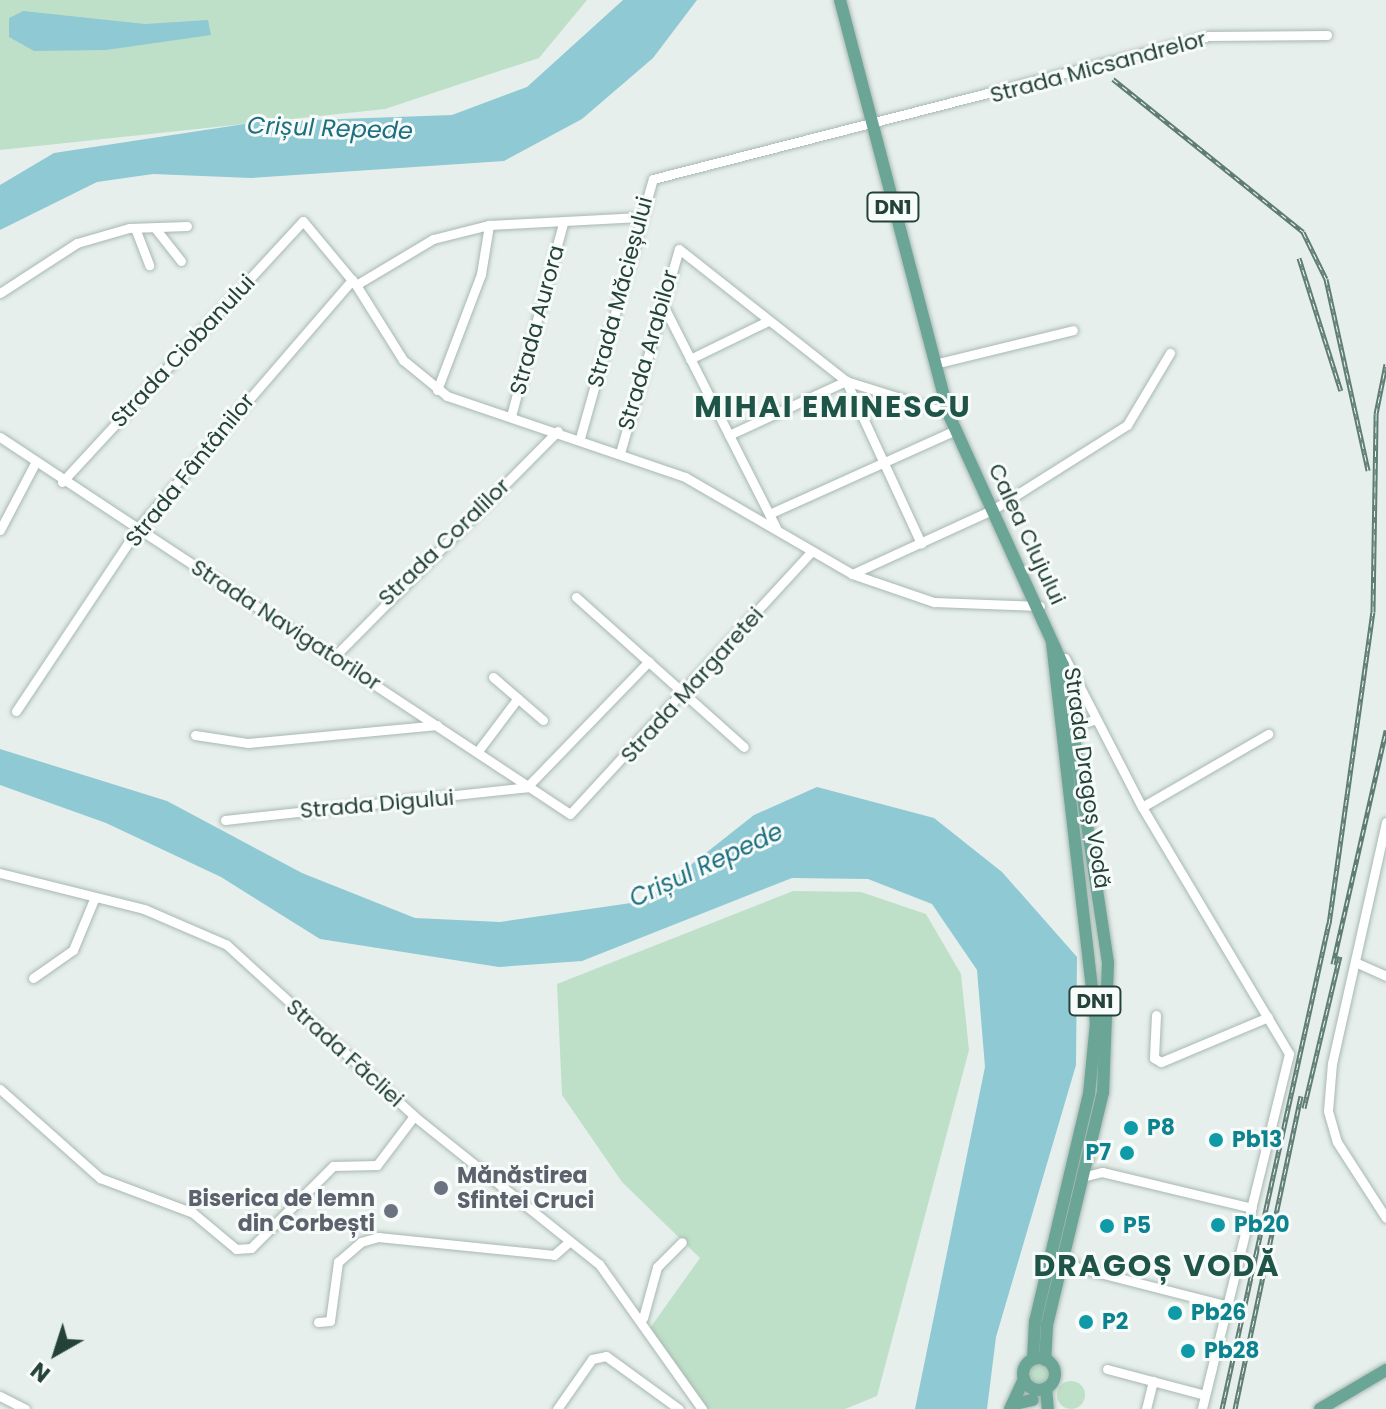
<!DOCTYPE html>
<meta charset="utf-8">
<style>
body{margin:0}
#map{position:relative;width:1386px;height:1409px;overflow:hidden;background:#e6efeb;font-family:Poppins,sans-serif}
div>[style]{position:absolute}
.green>*{inset:0;background:#bfe0c8}
.round{border-radius:50%}
.water>*{inset:0;background:#8ec9d4}
.roads{filter:drop-shadow(0 0 2px #a8b8b2) drop-shadow(0 0 2px #a8b8b2)}
.minor>*{height:9px;margin:-4.5px;padding:0 4.5px;transform-origin:4.5px;border-radius:4.5px;background:#fff}
.major>*{height:12px;margin:-6px;padding:0 6px;transform-origin:6px;border-radius:6px;background:#6aa596}
.major>.ring{margin:-6px;padding:0;box-sizing:content-box;background:none;border:12px solid #6aa596;border-radius:50%}
.rail>*{height:5px;margin-top:-2.5px;transform-origin:0;background:repeating-linear-gradient(90deg,#f7fbf9 0 6px,#5f7d75 0 12px);box-sizing:border-box;border-block:2px solid #5f7d75}
.dots>*{width:22px;height:22px;translate:-50% -50%;box-sizing:border-box;border:4px solid #f7fbf9;border-radius:50%}
span{translate:-50% -50%;white-space:nowrap;text-align:center;line-height:1.15;-webkit-text-stroke:6px #f7fbf9;paint-order:stroke}
.shield-label span{padding:2px 6px;background:#f7fbf9;border:2px solid;border-radius:6px;-webkit-text-stroke-width:0}
.shield-label{font-size:20px;color:#24423a;font-weight:700}
.street-label{font-size:22px;color:#24423a}
.culture-label{font-size:22px;color:#0d838f;font-weight:700}
.left{translate:0 -50%;text-align:left}
.right{translate:-100% -50%;text-align:right}
.worship-label{font-size:22px;color:#5b616d;font-weight:700}
.water-label{font-size:24px;color:#1c6f80;font-style:italic}
.district-label{font-size:30px;color:#1f5548;font-weight:700;letter-spacing:2px}
.north{position:absolute;left:16px;top:1313px;width:80px;height:80px;-webkit-text-stroke:6px #f7fbf9;paint-order:stroke;rotate:219deg;font-size:22px;font-weight:700;line-height:32px;text-align:center;color:#24423a}
.north::after{content:'';display:block;margin:auto;width:28px;height:36px;background:#24423a;clip-path:polygon(50% 0,100% 100%,50% 72%,0 100%)}
</style>
<div id="map">
<div class="green">
<div style="clip-path:polygon(0 0,587px 0,539px 58px,385px 109px,0 150px)"></div>
<div style="clip-path:polygon(793px 891px,861px 892px,926px 914px,961px 974px,969px 1050px,877px 1396px,845px 1409px,708px 1409px,650px 1328px,700px 1258px,622px 1182px,562px 1095px,557px 984px)"></div>
<div class="round" style="left:1029px;top:1364px;width:20px;height:20px"></div>
<div class="round" style="left:1057px;top:1381px;width:28px;height:28px"></div>
</div>
<div class="water">
<div style="clip-path:polygon(623px 0,697px 0,653px 58px,582px 119px,504px 161px,251px 178px,153px 174px,97px 182px,0 230px,0 185px,54px 153px,257px 122px,452px 115px,527px 87px)"></div>
<div style="clip-path:polygon(23px 11px,145px 24px,208px 20px,211px 35px,106px 50px,34px 51px,9px 37px,9px 18px)"></div>
<div style="clip-path:polygon(0 749px,167px 801px,302px 873px,415px 918px,500px 922px,645px 901px,754px 815px,817px 787px,934px 818px,1002px 872px,1077px 957px,1076px 1065px,996px 1337px,987px 1409px,915px 1409px,985px 1067px,977px 970px,932px 904px,868px 879px,792px 878px,582px 961px,499px 967px,320px 939px,221px 877px,106px 823px,0 785px)"></div>
</div>
<div class="roads">
<div class="minor">
<div style="left:135px;top:228px;width:40px;rotate:69deg"></div>
<div style="left:155px;top:228px;width:42px;rotate:51.8deg"></div>
<div style="left:356px;top:285px;width:90px;rotate:-30.9deg"></div>
<div style="left:433px;top:239px;width:58px;rotate:-14deg"></div>
<div style="left:489px;top:225px;width:151px;rotate:-3deg"></div>
<div style="left:0;top:293px;width:92px;rotate:-33deg"></div>
<div style="left:77px;top:243px;width:54px;rotate:-16.1deg"></div>
<div style="left:129px;top:228px;width:58px;rotate:-2deg"></div>
<div style="left:662px;top:303px;width:252px;rotate:63.1deg"></div>
<div style="left:690px;top:359px;width:87px;rotate:-26deg"></div>
<div style="left:934px;top:364px;width:143px;rotate:-13.7deg"></div>
<div style="left:846px;top:381px;width:179px;rotate:65.2deg"></div>
<div style="left:437px;top:390px;width:124px;rotate:-69.2deg"></div>
<div style="left:481px;top:274px;width:50px;rotate:-80.7deg"></div>
<div style="left:511px;top:416px;width:200px;rotate:-74.9deg"></div>
<div style="left:729px;top:435px;width:129px;rotate:-24.8deg"></div>
<div style="left:0;top:437px;width:683px;rotate:33.48deg"></div>
<div style="left:570px;top:814px;width:355px;rotate:-47.4deg"></div>
<div style="left:580px;top:438px;width:269px;rotate:-74.3deg"></div>
<div style="left:653px;top:179px;width:574px;rotate:-14.42deg"></div>
<div style="left:1209px;top:36px;width:118px;rotate:-0.5deg"></div>
<div style="left:620px;top:453px;width:212px;rotate:-73.9deg"></div>
<div style="left:679px;top:249px;width:213px;rotate:38.3deg"></div>
<div style="left:846px;top:381px;width:107px;rotate:17.4deg"></div>
<div style="left:62px;top:482px;width:355px;rotate:-47.3deg"></div>
<div style="left:303px;top:221px;width:83px;rotate:50.4deg"></div>
<div style="left:356px;top:285px;width:89px;rotate:57.9deg"></div>
<div style="left:403px;top:360px;width:57px;rotate:39.3deg"></div>
<div style="left:447px;top:396px;width:251px;rotate:18.8deg"></div>
<div style="left:685px;top:477px;width:193px;rotate:30.1deg"></div>
<div style="left:852px;top:574px;width:87px;rotate:18.9deg"></div>
<div style="left:934px;top:602px;width:106px;rotate:2.2deg"></div>
<div style="left:769px;top:514px;width:205px;rotate:-24.2deg"></div>
<div style="left:0;top:530px;width:73px;rotate:-62.4deg"></div>
<div style="left:852px;top:574px;width:156px;rotate:-24.6deg"></div>
<div style="left:994px;top:509px;width:157px;rotate:-32.3deg"></div>
<div style="left:1127px;top:425px;width:84px;rotate:-59.2deg"></div>
<div style="left:576px;top:597px;width:225px;rotate:41.8deg"></div>
<div style="left:334px;top:657px;width:318px;rotate:-45.3deg"></div>
<div style="left:1065px;top:658px;width:168px;rotate:62.7deg"></div>
<div style="left:1142px;top:807px;width:287px;rotate:59.2deg"></div>
<div style="left:1289px;top:1054px;width:366px;rotate:103.8deg"></div>
<div style="left:493px;top:677px;width:66px;rotate:40.7deg"></div>
<div style="left:16px;top:711px;width:220px;rotate:-56.3deg"></div>
<div style="left:138px;top:528px;width:328px;rotate:-49.2deg"></div>
<div style="left:1072px;top:727px;width:25px;rotate:-18deg"></div>
<div style="left:195px;top:735px;width:54px;rotate:8.6deg"></div>
<div style="left:248px;top:743px;width:190px;rotate:-5.4deg"></div>
<div style="left:478px;top:751px;width:66px;rotate:-53deg"></div>
<div style="left:1142px;top:807px;width:146px;rotate:-30.1deg"></div>
<div style="left:225px;top:820px;width:304px;rotate:-6.2deg"></div>
<div style="left:527px;top:787px;width:175px;rotate:-45.9deg"></div>
<div style="left:1386px;top:822px;width:247px;rotate:102.6deg"></div>
<div style="left:1332px;top:1063px;width:48px;rotate:94.8deg"></div>
<div style="left:1328px;top:1111px;width:32px;rotate:74deg"></div>
<div style="left:1337px;top:1142px;width:90px;rotate:57.2deg"></div>
<div style="left:0;top:873px;width:148px;rotate:14deg"></div>
<div style="left:144px;top:909px;width:90px;rotate:23.4deg"></div>
<div style="left:227px;top:945px;width:253px;rotate:42.4deg"></div>
<div style="left:414px;top:1116px;width:237px;rotate:38.7deg"></div>
<div style="left:599px;top:1264px;width:178px;rotate:54.6deg"></div>
<div style="left:1355px;top:962px;width:34px;rotate:24deg"></div>
<div style="left:33px;top:978px;width:49px;rotate:-35deg"></div>
<div style="left:73px;top:950px;width:57px;rotate:-67.5deg"></div>
<div style="left:1156px;top:1015px;width:43px;rotate:92.7deg"></div>
<div style="left:1154px;top:1058px;width:8px;rotate:30deg"></div>
<div style="left:1161px;top:1062px;width:116px;rotate:-22.8deg"></div>
<div style="left:0;top:1089px;width:134px;rotate:41.7deg"></div>
<div style="left:100px;top:1178px;width:99px;rotate:20.6deg"></div>
<div style="left:193px;top:1213px;width:56px;rotate:39.9deg"></div>
<div style="left:236px;top:1249px;width:15px;rotate:-4deg"></div>
<div style="left:251px;top:1248px;width:116px;rotate:-45deg"></div>
<div style="left:333px;top:1166px;width:44px;rotate:-1.3deg"></div>
<div style="left:377px;top:1165px;width:61px;rotate:-52.9deg"></div>
<div style="left:1082px;top:1177px;width:21px;rotate:-14deg"></div>
<div style="left:1102px;top:1172px;width:154px;rotate:13.5deg"></div>
<div style="left:1064px;top:1253px;width:18px;rotate:49deg"></div>
<div style="left:1076px;top:1267px;width:154px;rotate:14.3deg"></div>
<div style="left:643px;top:1318px;width:53px;rotate:-74.6deg"></div>
<div style="left:657px;top:1267px;width:35px;rotate:-45deg"></div>
<div style="left:318px;top:1322px;width:12px;rotate:-5deg"></div>
<div style="left:330px;top:1321px;width:60px;rotate:-82.3deg"></div>
<div style="left:338px;top:1262px;width:30px;rotate:-41deg"></div>
<div style="left:361px;top:1242px;width:18px;rotate:-16deg"></div>
<div style="left:378px;top:1237px;width:177px;rotate:5.8deg"></div>
<div style="left:554px;top:1255px;width:21px;rotate:-41deg"></div>
<div style="left:1107px;top:1369px;width:101px;rotate:14.9deg"></div>
<div style="left:0;top:1396px;width:28px;rotate:27deg"></div>
<div style="left:557px;top:1409px;width:61px;rotate:-55deg"></div>
<div style="left:592px;top:1359px;width:14px;rotate:-12deg"></div>
<div style="left:606px;top:1356px;width:90px;rotate:36deg"></div>
<div style="left:1146px;top:1409px;width:29px;rotate:-76deg"></div>
</div>
<div class="major">
<div style="left:840px;top:0;width:427px;rotate:75.3deg"></div>
<div style="left:948px;top:413px;width:277px;rotate:65.5deg"></div>
<div style="left:1063px;top:665px;width:301px;rotate:81.4deg"></div>
<div style="left:1108px;top:963px;width:129px;rotate:92.2deg"></div>
<div style="left:1103px;top:1092px;width:240px;rotate:103.5deg"></div>
<div style="left:1047px;top:1325px;width:35px;rotate:93deg"></div>
<div class="ring" style="left:1023px;top:1358px;width:20px;height:20px"></div>
<div style="left:1033px;top:1359px;width:37px;rotate:-87deg"></div>
<div style="left:1035px;top:1322px;width:234px;rotate:-76.7deg"></div>
<div style="left:1089px;top:1094px;width:71px;rotate:-84.4deg"></div>
<div style="left:1096px;top:1023px;width:383px;rotate:-96.6deg"></div>
<div style="left:1046px;top:1388px;width:21px;rotate:85deg"></div>
<div style="left:1015px;top:1404px;width:18px;rotate:-13deg"></div>
<div style="left:1010px;top:1409px;width:33px;rotate:-65deg"></div>
<div style="left:1320px;top:1409px;width:77px;rotate:-30.6deg"></div>
</div>
</div>
<div class="rail">
<div style="left:1113px;top:79px;width:244px;rotate:38.8deg"></div>
<div style="left:1303px;top:232px;width:52px;rotate:63.9deg"></div>
<div style="left:1326px;top:279px;width:196px;rotate:77.6deg"></div>
<div style="left:1299px;top:258px;width:139px;rotate:72.5deg"></div>
<div style="left:1333px;top:964px;width:240px;rotate:-77.2deg"></div>
<div style="left:1304px;top:1108px;width:156px;rotate:-76.7deg"></div>
<div style="left:1222px;top:1409px;width:497px;rotate:-77.6deg"></div>
<div style="left:1329px;top:924px;width:315px;rotate:-82deg"></div>
<div style="left:1373px;top:612px;width:198px;rotate:-89.1deg"></div>
<div style="left:1376px;top:414px;width:51px;rotate:-78.7deg"></div>
<div style="left:1235px;top:1409px;width:320px;rotate:-78.1deg"></div>
</div>
<div class="dots">
<div style="left:1131px;top:1128px;background:#0f9aa8"></div>
<div style="left:1216px;top:1140px;background:#0f9aa8"></div>
<div style="left:1127px;top:1153px;background:#0f9aa8"></div>
<div style="left:441px;top:1188px;background:#6b7280"></div>
<div style="left:391px;top:1211px;background:#6b7280"></div>
<div style="left:1218px;top:1225px;background:#0f9aa8"></div>
<div style="left:1107px;top:1226px;background:#0f9aa8"></div>
<div style="left:1175px;top:1313px;background:#0f9aa8"></div>
<div style="left:1086px;top:1322px;background:#0f9aa8"></div>
<div style="left:1188px;top:1351px;background:#0f9aa8"></div>
</div>
<div class="shield-label">
<span style="left:893px;top:207px">DN1</span>
<span style="left:1095px;top:1001px">DN1</span>
</div>
<div class="street-label">
<span style="left:1098px;top:67px;rotate:-15deg">Strada Micsandrelor</span>
<span style="left:620px;top:292px;rotate:-75deg">Strada Măcieșului</span>
<span style="left:537px;top:320px;rotate:-75deg">Strada Aurora</span>
<span style="left:648px;top:350px;rotate:-74deg">Strada Arabilor</span>
<span style="left:183px;top:351px;rotate:-47deg">Strada Ciobanului</span>
<span style="left:190px;top:470px;rotate:-51deg">Strada Fântânilor</span>
<span style="left:1027px;top:534px;rotate:65deg">Calea Clujului</span>
<span style="left:444px;top:542px;rotate:-44deg">Strada Coralilor</span>
<span style="left:286px;top:625px;rotate:33deg">Strada Navigatorilor</span>
<span style="left:692px;top:685px;rotate:-48deg">Strada Margaretei</span>
<span style="left:1087px;top:778px;rotate:82deg">Strada Dragoș Vodă</span>
<span style="left:377px;top:804px;rotate:-5deg">Strada Digului</span>
<span style="left:345px;top:1053px;rotate:42deg">Strada Făcliei</span>
</div>
<div class="culture-label">
<span class="left" style="left:1147px;top:1128px">P8</span>
<span class="left" style="left:1232px;top:1140px">Pb13</span>
<span class="right" style="left:1111px;top:1153px">P7</span>
<span class="left" style="left:1234px;top:1225px">Pb20</span>
<span class="left" style="left:1123px;top:1226px">P5</span>
<span class="left" style="left:1191px;top:1313px">Pb26</span>
<span class="left" style="left:1102px;top:1322px">P2</span>
<span class="left" style="left:1204px;top:1351px">Pb28</span>
</div>
<div class="worship-label">
<span class="left" style="left:457px;top:1188px">Mănăstirea<br>Sfintei Cruci</span>
<span class="right" style="left:375px;top:1211px">Biserica de lemn<br>din Corbești</span>
</div>
<div class="water-label">
<span style="left:330px;top:128px;rotate:2deg">Crișul Repede</span>
<span style="left:706px;top:865px;rotate:-25deg">Crișul Repede</span>
</div>
<div class="district-label">
<span style="left:833px;top:407px">MIHAI EMINESCU</span>
<span style="left:1157px;top:1266px">DRAGOȘ VODĂ</span>
</div>
<div class="north">N</div>
</div>
